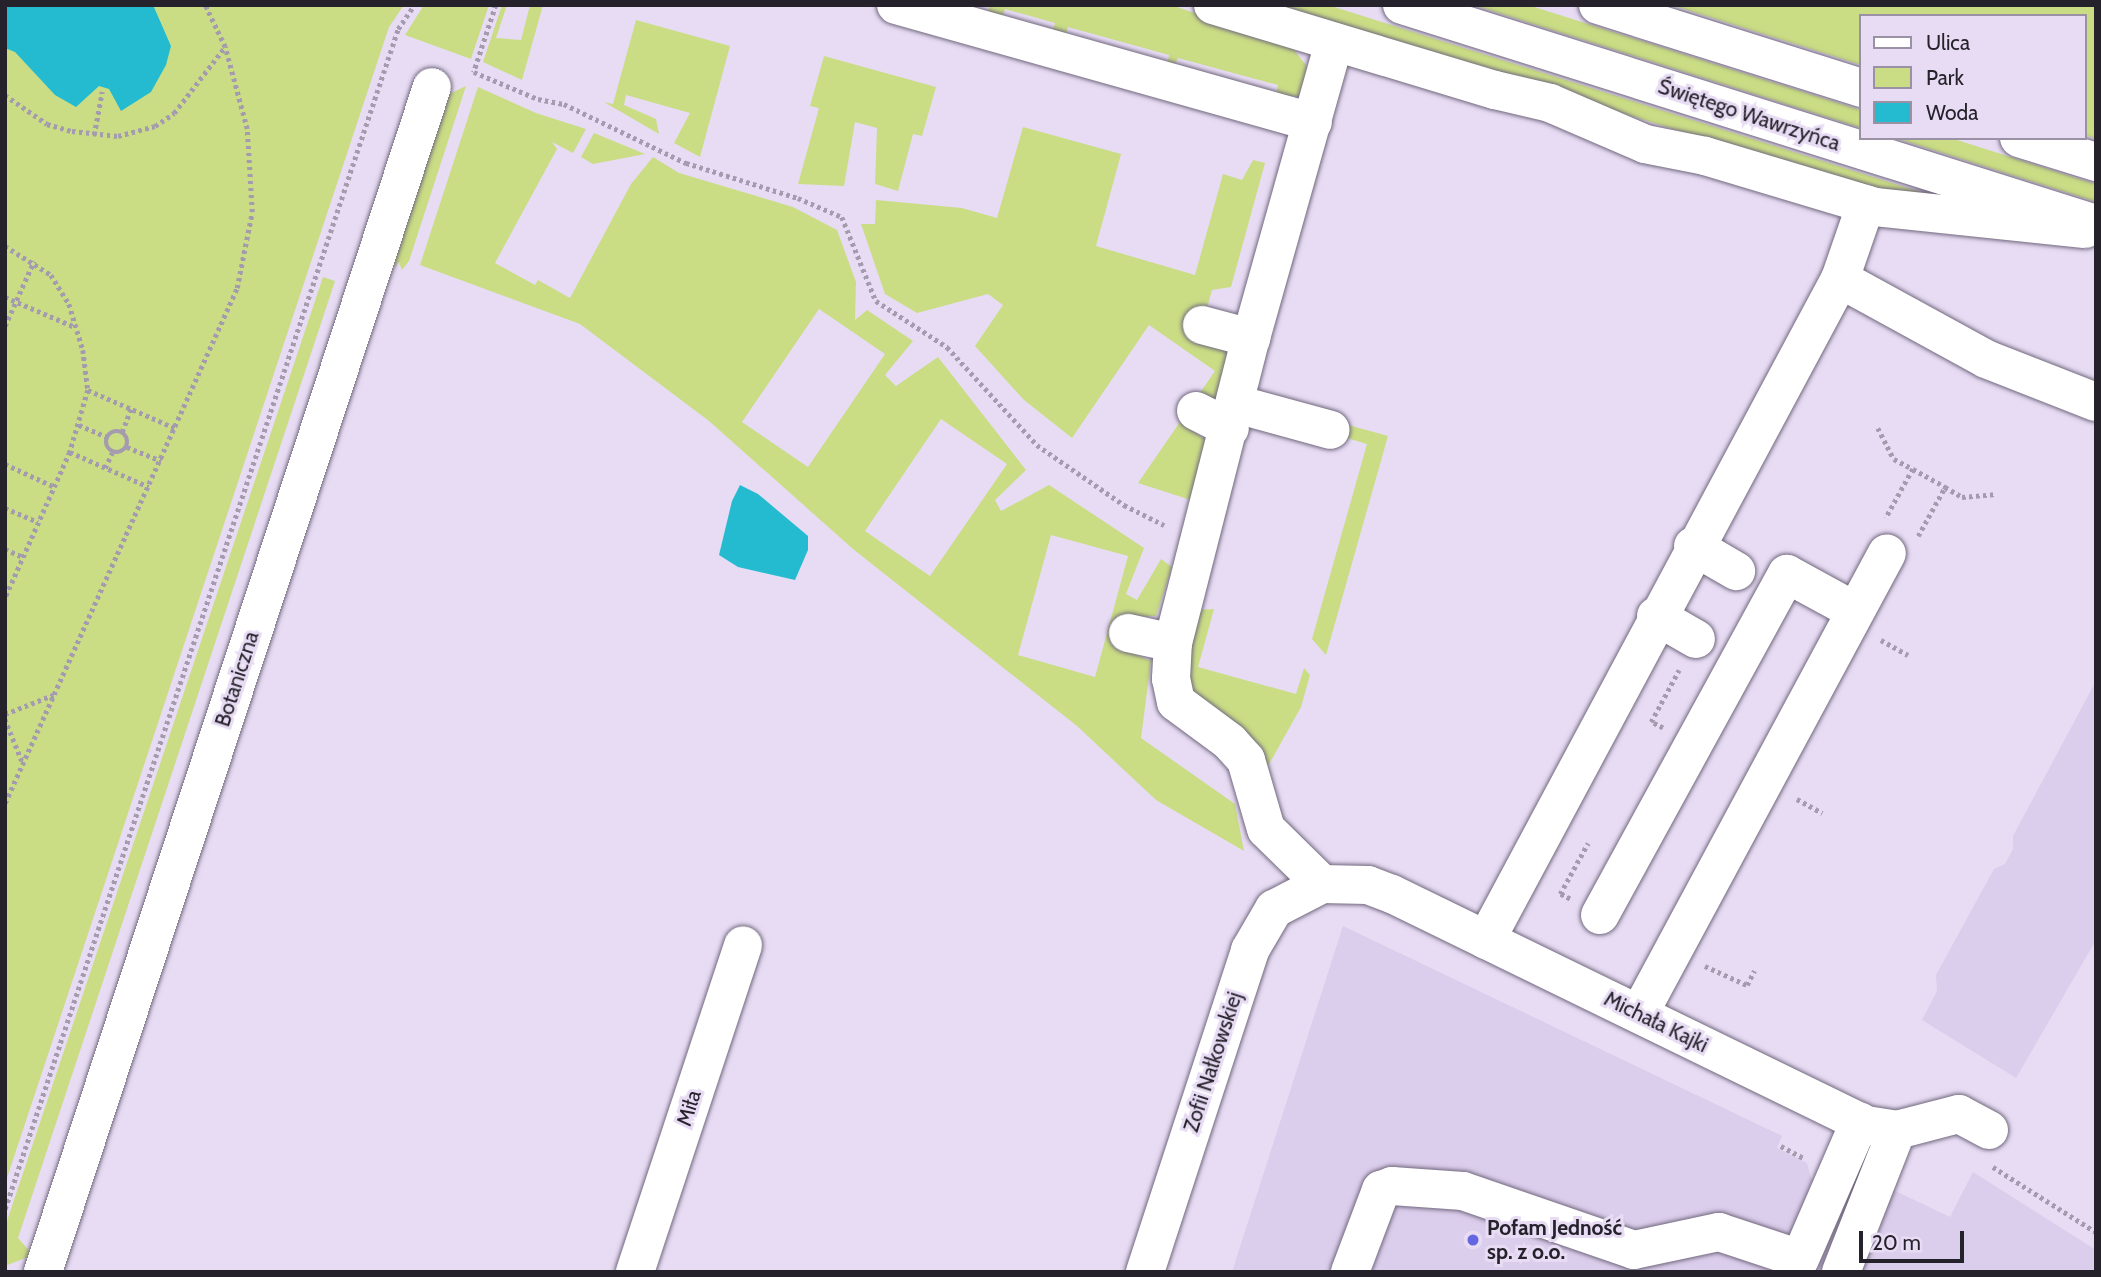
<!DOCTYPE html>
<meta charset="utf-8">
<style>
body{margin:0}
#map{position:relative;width:2101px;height:1277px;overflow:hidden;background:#e7dcf4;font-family:Cabin,sans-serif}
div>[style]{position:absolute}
.built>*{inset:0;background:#dbcdec}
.green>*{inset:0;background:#cadd85}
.water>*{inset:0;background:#24bbd0}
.path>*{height:4.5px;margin-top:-2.25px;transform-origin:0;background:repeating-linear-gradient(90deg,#a49bae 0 3.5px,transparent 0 7px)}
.path>.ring{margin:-2.25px;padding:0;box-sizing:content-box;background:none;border:4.5px solid #a49bae;border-radius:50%}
.roads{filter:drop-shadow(0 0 2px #71687d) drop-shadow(0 0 2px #71687d)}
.minor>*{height:38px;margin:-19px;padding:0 19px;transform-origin:19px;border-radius:19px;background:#fff}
.major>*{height:38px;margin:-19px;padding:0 19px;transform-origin:19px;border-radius:19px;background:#fff}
.dots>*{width:19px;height:19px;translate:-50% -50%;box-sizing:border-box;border:4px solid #e7dcf4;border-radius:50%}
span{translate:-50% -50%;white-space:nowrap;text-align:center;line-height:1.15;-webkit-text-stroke:6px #e7dcf4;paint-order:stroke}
.street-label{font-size:21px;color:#26222b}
.poi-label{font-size:21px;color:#26222b;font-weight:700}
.left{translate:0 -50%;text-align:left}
.frame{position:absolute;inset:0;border:7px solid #26222b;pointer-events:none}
.legend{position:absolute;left:1859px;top:14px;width:228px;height:126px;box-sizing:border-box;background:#e7dcf4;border:2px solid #9a92a4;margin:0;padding:9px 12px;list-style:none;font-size:21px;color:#26222b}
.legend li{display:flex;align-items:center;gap:14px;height:35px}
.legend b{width:35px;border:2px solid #9a92a4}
.scale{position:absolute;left:1859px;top:1231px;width:105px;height:32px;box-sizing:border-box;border:4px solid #26222b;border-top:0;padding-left:9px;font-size:21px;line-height:24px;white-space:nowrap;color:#26222b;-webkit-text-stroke:5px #e7dcf4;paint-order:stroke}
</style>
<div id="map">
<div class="built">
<div style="clip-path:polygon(2096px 681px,2096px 940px,2016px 1078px,1922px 1020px,1937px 991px,1936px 975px,1994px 869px,2005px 864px,2013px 849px,2013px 836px)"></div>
<div style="clip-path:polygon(1343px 926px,1782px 1136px,1777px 1148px,1807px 1163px,1811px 1178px,1868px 1204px,1891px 1189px,1950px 1217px,1973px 1172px,2096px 1250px,2096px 1272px,1232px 1272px)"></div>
</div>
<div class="green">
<div style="clip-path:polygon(5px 5px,404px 5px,389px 27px,5px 1184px)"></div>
<div style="clip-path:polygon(424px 5px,489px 5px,471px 59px,405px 35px)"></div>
<div style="clip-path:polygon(502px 5px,507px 5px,496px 38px,521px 40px,530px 5px,543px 5px,522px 80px,483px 62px)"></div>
<div style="clip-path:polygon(989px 5px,1171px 5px,1290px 45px,1306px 65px,1308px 78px,1300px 96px,1276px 96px,1278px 85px,1178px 58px,1174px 67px,1167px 66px,1169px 55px,1068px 27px,1065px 37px,1052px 34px,1055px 23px,1005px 9px,1002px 20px,988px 16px)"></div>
<div style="clip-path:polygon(1274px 5px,1328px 5px,1943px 199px,1898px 199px)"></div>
<div style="clip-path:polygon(1473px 5px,1528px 5px,1861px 110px,1861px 128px)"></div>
<div style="clip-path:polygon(1671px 5px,2096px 7px,2096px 139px,2085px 135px,2085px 16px,1861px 16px,1861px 65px)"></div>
<div style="clip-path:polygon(636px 20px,730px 46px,700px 157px,674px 143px,690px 113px,626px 95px,624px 105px,656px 119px,659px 134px,604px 102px,613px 104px)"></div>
<div style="clip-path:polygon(824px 56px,936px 87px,922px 136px,913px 134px,898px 191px,875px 184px,877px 128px,855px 122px,844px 186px,798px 184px,819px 108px,810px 106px)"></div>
<div style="clip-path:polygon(466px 86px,409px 261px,402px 270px,399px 262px,395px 268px,393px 256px,449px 94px)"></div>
<div style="clip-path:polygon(evenodd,478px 87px,536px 113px,586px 129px,573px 153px,552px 142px,557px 149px,495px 263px,535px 285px,538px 280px,570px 298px,631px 184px,653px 157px,679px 173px,793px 207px,837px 230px,856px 282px,855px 320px,867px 310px,913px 341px,885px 375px,896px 386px,938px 357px,1026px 470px,995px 500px,1001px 511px,1049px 485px,1144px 548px,1126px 594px,1137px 600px,1161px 559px,1172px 567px,1156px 616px,1132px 617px,1123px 649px,1151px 661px,1141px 738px,1235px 804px,1244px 851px,1156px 800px,1077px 726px,853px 549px,709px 421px,580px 324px,420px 265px,478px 87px,819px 309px,885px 354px,808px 467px,742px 422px,819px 309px,478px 87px,941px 419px,1007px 464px,930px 576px,865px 531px,941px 419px,478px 87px,1051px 535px,1128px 556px,1095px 677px,1018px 655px,1051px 535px)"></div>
<div style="clip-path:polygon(1023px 127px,1121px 154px,1096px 246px,1195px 275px,1223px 174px,1242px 180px,1253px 160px,1265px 163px,1231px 287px,1212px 290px,1198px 341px,1233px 351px,1225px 403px,1186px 426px,1217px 448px,1200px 503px,1138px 483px,1215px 371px,1149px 325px,1072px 438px,1024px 400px,975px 346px,1003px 305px,988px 294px,917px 313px,885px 294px,861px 224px,875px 224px,876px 200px,962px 208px,997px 218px)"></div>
<div style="clip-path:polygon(594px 133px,645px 154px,593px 164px,581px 157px)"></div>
<div style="clip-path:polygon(1895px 138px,1951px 138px,2086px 181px,2096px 184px,2096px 202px)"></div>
<div style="clip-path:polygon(323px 277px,335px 281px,18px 1238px,33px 1255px,5px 1266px,5px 1227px)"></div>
<div style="clip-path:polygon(1334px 421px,1388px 436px,1326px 655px,1312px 639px,1367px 444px,1330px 433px)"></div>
<div style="clip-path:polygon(1214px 609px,1198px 667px,1296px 694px,1304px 668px,1310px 675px,1301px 707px,1263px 775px,1197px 703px,1188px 682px,1196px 610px)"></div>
</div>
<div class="water">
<div style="clip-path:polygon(5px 5px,153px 5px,171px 46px,166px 65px,151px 92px,121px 111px,109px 89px,99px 86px,76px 107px,55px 95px,15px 52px,5px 48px)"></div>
<div style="clip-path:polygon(740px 485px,758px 494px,808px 536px,808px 550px,795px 580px,738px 567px,719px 555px,732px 501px)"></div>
</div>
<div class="path">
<div style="left:496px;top:5px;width:71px;rotate:108.2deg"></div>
<div style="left:474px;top:72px;width:69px;rotate:22.9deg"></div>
<div style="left:538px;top:99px;width:26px;rotate:11deg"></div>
<div style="left:564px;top:104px;width:136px;rotate:25.8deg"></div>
<div style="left:686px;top:163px;width:117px;rotate:17.4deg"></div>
<div style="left:798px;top:198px;width:48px;rotate:23.4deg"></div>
<div style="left:842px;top:217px;width:91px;rotate:68deg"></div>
<div style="left:876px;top:301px;width:85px;rotate:32.9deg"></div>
<div style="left:947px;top:347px;width:133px;rotate:47.4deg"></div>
<div style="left:1037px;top:445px;width:106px;rotate:34.6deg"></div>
<div style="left:1124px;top:505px;width:45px;rotate:26.6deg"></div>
<div style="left:5px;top:95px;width:51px;rotate:34.6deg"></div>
<div style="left:47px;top:124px;width:26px;rotate:16deg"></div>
<div style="left:72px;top:131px;width:46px;rotate:6.2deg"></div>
<div style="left:118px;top:136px;width:38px;rotate:-15deg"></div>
<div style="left:155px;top:126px;width:23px;rotate:-34deg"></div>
<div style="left:174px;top:113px;width:82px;rotate:-52.4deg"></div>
<div style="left:94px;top:135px;width:44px;rotate:-79.5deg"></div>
<div style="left:5px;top:246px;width:54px;rotate:32.2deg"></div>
<div style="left:51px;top:275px;width:34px;rotate:58deg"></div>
<div style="left:69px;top:304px;width:48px;rotate:73.1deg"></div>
<div style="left:83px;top:350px;width:40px;rotate:82.9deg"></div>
<div style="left:88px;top:390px;width:65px;rotate:106.2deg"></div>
<div style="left:70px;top:452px;width:161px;rotate:113.9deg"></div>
<div style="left:5px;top:297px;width:76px;rotate:23.2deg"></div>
<div style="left:5px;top:326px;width:71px;rotate:-66deg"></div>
<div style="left:88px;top:390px;width:95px;rotate:23.6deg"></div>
<div style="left:79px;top:425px;width:30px;rotate:23deg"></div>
<div style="left:1878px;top:428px;width:35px;rotate:63deg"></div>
<div style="left:1894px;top:459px;width:21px;rotate:28deg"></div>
<div style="left:1913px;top:469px;width:56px;rotate:118.9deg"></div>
<div class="ring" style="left:106px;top:431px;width:17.5px;height:17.5px"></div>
<div style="left:122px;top:432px;width:26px;rotate:-69deg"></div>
<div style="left:127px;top:447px;width:37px;rotate:22deg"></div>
<div style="left:70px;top:452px;width:86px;rotate:23.9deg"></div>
<div style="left:5px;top:464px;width:55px;rotate:24.7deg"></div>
<div style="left:105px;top:468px;width:17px;rotate:-65deg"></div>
<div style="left:1913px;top:469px;width:37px;rotate:29deg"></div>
<div style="left:5px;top:508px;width:36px;rotate:23deg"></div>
<div style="left:1918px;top:536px;width:56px;rotate:-61.1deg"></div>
<div style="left:1945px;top:487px;width:20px;rotate:30deg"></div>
<div style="left:1962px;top:497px;width:33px;rotate:-5deg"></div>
<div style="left:5px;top:549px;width:20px;rotate:24deg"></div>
<div style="left:1881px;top:640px;width:31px;rotate:29deg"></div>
<div style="left:5px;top:714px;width:52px;rotate:-21.6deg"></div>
<div style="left:5px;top:719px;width:45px;rotate:68deg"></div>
<div style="left:1663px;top:728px;width:13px;rotate:-153deg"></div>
<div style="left:1651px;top:722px;width:59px;rotate:-61.7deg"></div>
<div style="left:1797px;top:799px;width:29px;rotate:29deg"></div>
<div style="left:5px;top:803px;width:565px;rotate:-65.75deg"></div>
<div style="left:237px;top:288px;width:77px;rotate:-78.8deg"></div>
<div style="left:252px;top:212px;width:83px;rotate:-93.4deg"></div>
<div style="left:247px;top:129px;width:85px;rotate:-105deg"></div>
<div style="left:225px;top:47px;width:47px;rotate:-115.5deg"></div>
<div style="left:1570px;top:899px;width:11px;rotate:-153deg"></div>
<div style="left:1560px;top:894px;width:58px;rotate:-61.2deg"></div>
<div style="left:1705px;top:966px;width:46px;rotate:24.3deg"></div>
<div style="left:1747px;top:985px;width:16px;rotate:-63deg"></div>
<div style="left:1781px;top:1146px;width:26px;rotate:28deg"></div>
<div style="left:1993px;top:1167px;width:122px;rotate:32.3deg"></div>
<div style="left:5px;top:1209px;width:1244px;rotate:-71.58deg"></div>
<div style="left:398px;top:29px;width:29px;rotate:-56deg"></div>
</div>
<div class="roads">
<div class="minor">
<div style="left:896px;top:5px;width:433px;rotate:15.7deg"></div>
<div style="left:1213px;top:5px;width:295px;rotate:16.8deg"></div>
<div style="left:1495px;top:90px;width:57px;rotate:13.3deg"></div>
<div style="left:1550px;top:103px;width:103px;rotate:23.3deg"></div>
<div style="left:1645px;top:144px;width:61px;rotate:11.3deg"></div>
<div style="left:1705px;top:156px;width:177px;rotate:16.7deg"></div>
<div style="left:1875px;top:207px;width:211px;rotate:6deg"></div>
<div style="left:1840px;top:279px;width:166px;rotate:28.7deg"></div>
<div style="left:1986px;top:359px;width:118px;rotate:21.4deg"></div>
<div style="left:1202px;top:325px;width:51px;rotate:14.9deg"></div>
<div style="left:1236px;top:404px;width:98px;rotate:15.3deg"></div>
<div style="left:1196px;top:411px;width:38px;rotate:27deg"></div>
<div style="left:1693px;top:546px;width:50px;rotate:30.2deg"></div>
<div style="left:1656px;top:616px;width:46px;rotate:29.9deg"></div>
<div style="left:1128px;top:633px;width:46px;rotate:12.5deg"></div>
<div style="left:1322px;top:884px;width:78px;rotate:-135.5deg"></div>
<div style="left:1266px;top:829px;width:72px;rotate:-106.2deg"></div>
<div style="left:1246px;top:760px;width:24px;rotate:-132deg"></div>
<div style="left:1230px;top:742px;width:67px;rotate:-143.5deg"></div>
<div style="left:1176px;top:702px;width:24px;rotate:-102deg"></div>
<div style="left:1171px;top:679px;width:36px;rotate:-87deg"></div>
<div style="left:1173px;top:643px;width:315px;rotate:-75.7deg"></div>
<div style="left:1251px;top:338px;width:306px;rotate:-74.3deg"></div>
<div style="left:1600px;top:915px;width:389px;rotate:-61.3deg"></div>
<div style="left:1787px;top:574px;width:77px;rotate:28.6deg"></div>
<div style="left:1486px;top:940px;width:750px;rotate:-61.83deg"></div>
<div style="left:1840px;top:279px;width:79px;rotate:-70.9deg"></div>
<div style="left:1639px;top:1014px;width:523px;rotate:-61.72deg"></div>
<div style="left:43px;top:1272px;width:1247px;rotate:-71.83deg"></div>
<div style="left:635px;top:1272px;width:344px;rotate:-71.7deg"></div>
<div style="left:1145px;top:1272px;width:339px;rotate:-71.9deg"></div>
<div style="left:1250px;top:950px;width:48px;rotate:-59.7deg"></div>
<div style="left:1274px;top:909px;width:54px;rotate:-27.5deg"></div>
<div style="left:1322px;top:884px;width:46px;rotate:1.2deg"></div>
<div style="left:1368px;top:885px;width:26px;rotate:21deg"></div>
<div style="left:1392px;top:894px;width:527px;rotate:25.98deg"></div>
<div style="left:1866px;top:1125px;width:31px;rotate:9deg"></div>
<div style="left:1897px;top:1130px;width:64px;rotate:-14.5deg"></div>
<div style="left:1959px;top:1114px;width:34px;rotate:28deg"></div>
<div style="left:1350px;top:1272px;width:88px;rotate:-69.3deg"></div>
<div style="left:1381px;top:1190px;width:12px;rotate:-20deg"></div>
<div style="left:1392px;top:1186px;width:71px;rotate:4deg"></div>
<div style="left:1463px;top:1191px;width:181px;rotate:19deg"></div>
<div style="left:1634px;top:1250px;width:87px;rotate:-12deg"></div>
<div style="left:1719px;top:1232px;width:85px;rotate:18.4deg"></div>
<div style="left:1800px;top:1259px;width:150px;rotate:-66.5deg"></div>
<div style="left:1841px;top:1272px;width:153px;rotate:-68.5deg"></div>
</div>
<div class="major">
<div style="left:1402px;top:5px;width:728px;rotate:17.51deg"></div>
<div style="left:1598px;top:5px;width:276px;rotate:17.5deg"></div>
<div style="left:2019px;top:138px;width:81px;rotate:17.3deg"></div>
</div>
</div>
<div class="dots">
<div style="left:1473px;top:1240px;background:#6567e0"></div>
</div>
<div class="street-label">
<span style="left:1749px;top:115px;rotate:18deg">Świętego Wawrzyńca</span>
<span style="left:237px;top:679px;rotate:-72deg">Botaniczna</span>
<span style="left:1656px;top:1022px;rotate:26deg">Michała Kajki</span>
<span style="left:1213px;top:1062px;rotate:-72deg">Zofii Nałkowskiej</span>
<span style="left:689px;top:1108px;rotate:-72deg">Miła</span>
</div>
<div class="poi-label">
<span class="left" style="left:1487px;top:1240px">Pofam Jedność<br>sp. z o.o.</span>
</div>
<div class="frame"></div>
<ul class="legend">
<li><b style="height:9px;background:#fff"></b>Ulica</li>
<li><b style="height:19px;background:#cadd85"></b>Park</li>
<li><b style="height:19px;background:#24bbd0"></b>Woda</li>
</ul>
<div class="scale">20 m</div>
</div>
